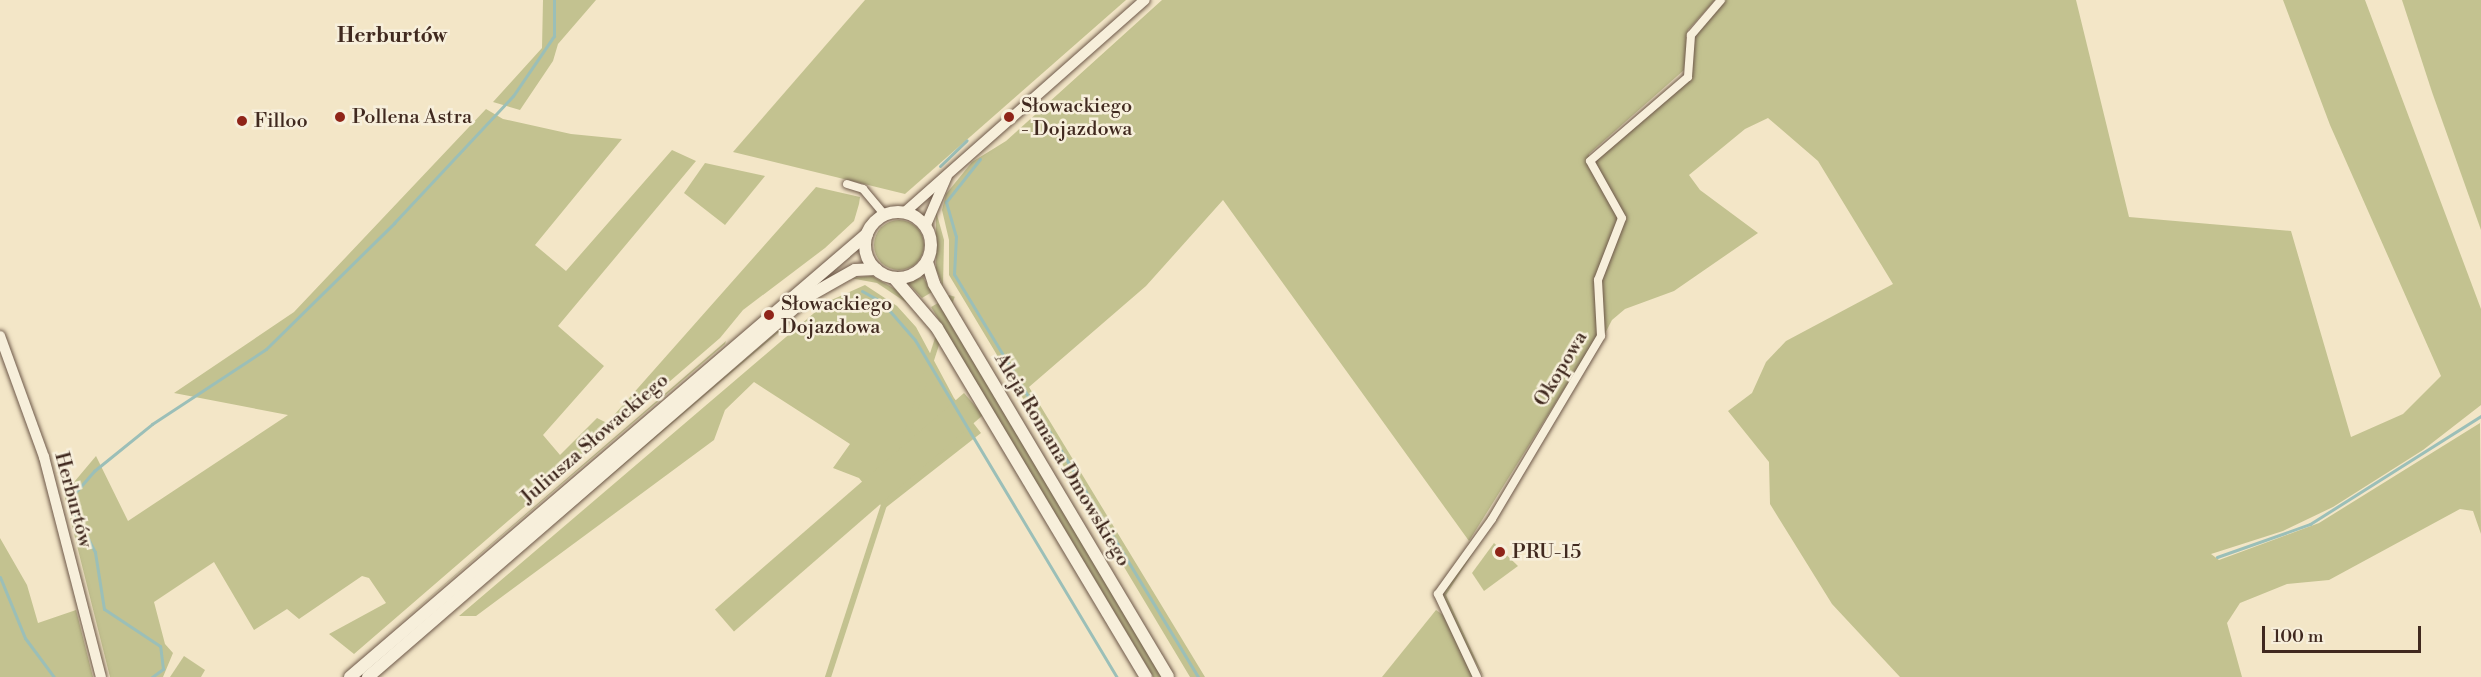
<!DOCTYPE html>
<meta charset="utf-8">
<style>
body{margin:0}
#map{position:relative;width:2481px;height:677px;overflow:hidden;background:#f3e6c7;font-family:"Libre Bodoni",serif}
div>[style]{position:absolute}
.green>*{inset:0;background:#c3c290;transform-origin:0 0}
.round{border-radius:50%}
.stream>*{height:3px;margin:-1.5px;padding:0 1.5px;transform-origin:1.5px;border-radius:1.5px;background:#9bbfb8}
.roads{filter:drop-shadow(0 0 2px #6d5849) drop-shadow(0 0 2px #6d5849)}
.minor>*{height:8px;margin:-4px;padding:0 4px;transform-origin:4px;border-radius:4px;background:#f7efdb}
.tertiary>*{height:10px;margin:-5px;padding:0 5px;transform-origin:5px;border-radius:5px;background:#f7efdb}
.secondary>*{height:12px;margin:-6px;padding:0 6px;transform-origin:6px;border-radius:6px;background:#f7efdb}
.secondary>.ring{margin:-6px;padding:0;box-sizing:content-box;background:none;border:12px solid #f7efdb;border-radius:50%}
.dots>*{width:16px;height:16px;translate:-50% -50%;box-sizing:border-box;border:3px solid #f7efdb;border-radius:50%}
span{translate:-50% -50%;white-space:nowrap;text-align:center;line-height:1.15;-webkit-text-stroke:5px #f7efdb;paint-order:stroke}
.poi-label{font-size:20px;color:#40291f}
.left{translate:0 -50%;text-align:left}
.street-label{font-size:20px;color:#40291f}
.neighbourhood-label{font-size:21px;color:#40291f;font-weight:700}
.scale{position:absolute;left:2262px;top:626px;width:159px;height:27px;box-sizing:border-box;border:3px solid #40291f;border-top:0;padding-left:8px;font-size:18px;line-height:21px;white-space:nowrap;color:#40291f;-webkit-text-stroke:4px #f7efdb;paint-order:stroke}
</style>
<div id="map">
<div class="green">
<div style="clip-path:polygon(543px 0,596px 0,558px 44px,553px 61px,520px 110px,493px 102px,542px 48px)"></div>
<div style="clip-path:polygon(865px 0,1126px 0,905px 194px,733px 152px)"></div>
<div style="clip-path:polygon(1162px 0,1715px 0,1688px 30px,1684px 70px,1589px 154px,1588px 167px,1605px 192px,1595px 161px,1690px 80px,1695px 36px,1725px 0,2076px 0,2129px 217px,2291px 231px,2351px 437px,2403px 414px,2441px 376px,2330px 125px,2283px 0,2365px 0,2481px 309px,2481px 405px,2423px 450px,2333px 507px,2283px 531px,2211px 554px,2219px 560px,2319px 523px,2480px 423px,2481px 534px,2473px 511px,2460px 509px,2329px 580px,2287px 584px,2240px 603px,2227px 623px,2242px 677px,1900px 677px,1832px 604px,1770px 504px,1769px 462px,1728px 411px,1752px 393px,1766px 362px,1786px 341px,1893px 284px,1818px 161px,1768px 118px,1745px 129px,1689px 175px,1700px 190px,1758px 233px,1674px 291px,1625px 309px,1612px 320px,1586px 370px,1578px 367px,1469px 541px,1223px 200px,1146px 286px,1029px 387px,1205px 677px,1190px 677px,949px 275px,949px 240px,942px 210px,946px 194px,972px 162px,1006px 141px)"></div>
<div style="clip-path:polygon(2402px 0,2481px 0,2481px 230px,2432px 92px)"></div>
<div style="clip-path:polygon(486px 109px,503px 119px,571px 134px,622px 139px,535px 245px,566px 271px,672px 150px,696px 161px,558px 326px,604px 366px,543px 435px,560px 455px,597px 418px,607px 423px,816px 187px,860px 197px,859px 204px,854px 221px,825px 248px,743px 310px,720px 338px,354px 654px,329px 634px,386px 603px,369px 578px,362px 576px,299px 619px,287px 609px,254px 630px,214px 562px,154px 602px,165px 644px,173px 653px,163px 677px,110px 677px,64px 494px,96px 456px,128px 521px,288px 415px,174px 393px,294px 312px)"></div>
<div style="clip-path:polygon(705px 163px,765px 176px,725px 225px,684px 193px)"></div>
<div style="clip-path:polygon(936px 211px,944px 240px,943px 286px,936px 269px)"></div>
<div class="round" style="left:874px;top:220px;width:50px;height:50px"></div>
<div style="clip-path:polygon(872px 276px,895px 289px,913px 307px,877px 283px,850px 278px)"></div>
<div style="clip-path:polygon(923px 277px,932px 292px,922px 298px,908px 283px)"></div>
<div style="clip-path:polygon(865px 285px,897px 306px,916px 327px,954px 398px,981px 433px,884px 509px,859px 478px,833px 468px,850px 444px,754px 382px,725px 410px,714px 440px,476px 616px,459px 616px,827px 302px)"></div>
<div style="left:949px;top:295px;width:6px;height:445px;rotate:18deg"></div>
<div style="left:938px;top:303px;width:436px;height:8px;rotate:59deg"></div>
<div style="clip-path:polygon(778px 331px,780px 331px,477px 590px)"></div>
<div style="clip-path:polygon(726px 341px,725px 344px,360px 657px)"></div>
<div style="left:964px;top:393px;width:29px;height:330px;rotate:49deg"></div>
<div style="clip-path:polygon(0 538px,27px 585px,38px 623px,76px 610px,93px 677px,0 677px)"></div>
<div style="clip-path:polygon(1494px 543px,1518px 566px,1484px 591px,1472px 573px)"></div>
<div style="clip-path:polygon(1475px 550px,1446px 595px,1484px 677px,1441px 601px,1443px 592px)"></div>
<div style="clip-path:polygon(1436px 610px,1443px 615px,1473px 677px,1382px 677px)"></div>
<div style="clip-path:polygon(184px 656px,205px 670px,201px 677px,170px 677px)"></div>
</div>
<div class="stream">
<div style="left:980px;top:159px;width:55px;rotate:128.3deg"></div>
<div style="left:946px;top:202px;width:35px;rotate:74deg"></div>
<div style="left:956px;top:236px;width:38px;rotate:93deg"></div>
<div style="left:954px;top:274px;width:471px;rotate:58.8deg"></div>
<div style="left:940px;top:166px;width:37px;rotate:-44deg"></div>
<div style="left:862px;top:291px;width:23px;rotate:29deg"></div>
<div style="left:882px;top:302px;width:50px;rotate:49deg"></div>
<div style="left:915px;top:340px;width:393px;rotate:59.1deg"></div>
<div style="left:2217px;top:557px;width:99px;rotate:-19.5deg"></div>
<div style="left:2310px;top:524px;width:202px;rotate:-32.3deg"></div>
<div style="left:0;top:577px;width:66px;rotate:67.7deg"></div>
<div style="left:25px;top:638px;width:49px;rotate:53.4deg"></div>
<div style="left:152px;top:677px;width:14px;rotate:-36deg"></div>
<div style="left:163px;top:669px;width:23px;rotate:-97deg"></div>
<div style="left:160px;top:646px;width:67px;rotate:-146.5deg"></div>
<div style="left:104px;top:609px;width:58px;rotate:-99deg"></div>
<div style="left:95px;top:552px;width:58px;rotate:-117.9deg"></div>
<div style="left:68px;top:501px;width:40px;rotate:-49deg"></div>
<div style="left:94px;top:471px;width:75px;rotate:-39deg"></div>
<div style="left:152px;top:424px;width:136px;rotate:-33.3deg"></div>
<div style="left:266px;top:349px;width:180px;rotate:-44.5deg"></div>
<div style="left:394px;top:223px;width:174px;rotate:-46.9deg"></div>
<div style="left:513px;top:96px;width:73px;rotate:-55.7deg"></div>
<div style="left:554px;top:36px;width:36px;rotate:-90deg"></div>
</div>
<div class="roads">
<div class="minor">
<div style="left:847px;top:184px;width:17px;rotate:17deg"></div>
<div style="left:863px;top:189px;width:33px;rotate:50deg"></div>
<div style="left:1477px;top:677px;width:92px;rotate:-115.2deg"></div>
<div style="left:1438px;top:594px;width:92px;rotate:-54.2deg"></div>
<div style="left:1492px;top:519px;width:213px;rotate:-59.2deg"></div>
<div style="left:1601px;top:336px;width:56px;rotate:-93.1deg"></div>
<div style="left:1598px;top:280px;width:66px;rotate:-68.8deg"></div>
<div style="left:1622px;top:218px;width:65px;rotate:-119.3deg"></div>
<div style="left:1590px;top:161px;width:129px;rotate:-40.6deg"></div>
<div style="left:1688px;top:77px;width:42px;rotate:-85.9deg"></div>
<div style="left:1691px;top:35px;width:46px;rotate:-49.4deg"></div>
</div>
<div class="tertiary">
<div style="left:905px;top:212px;width:320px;rotate:-41.5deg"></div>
<div style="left:926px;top:225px;width:53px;rotate:-66.8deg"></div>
<div style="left:0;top:336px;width:129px;rotate:70deg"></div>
<div style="left:44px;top:457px;width:227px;rotate:75.5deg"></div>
</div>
<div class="secondary">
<div class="ring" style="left:865px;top:212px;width:54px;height:54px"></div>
<div style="left:927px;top:262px;width:23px;rotate:72deg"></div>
<div style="left:934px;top:284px;width:457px;rotate:59.2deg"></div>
<div style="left:894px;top:278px;width:66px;rotate:49.3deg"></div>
<div style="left:937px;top:328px;width:407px;rotate:59.1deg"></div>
<div style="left:350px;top:677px;width:681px;rotate:-40.59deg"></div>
<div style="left:368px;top:677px;width:581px;rotate:-40.88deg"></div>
<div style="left:807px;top:297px;width:55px;rotate:-29.4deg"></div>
<div style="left:855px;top:270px;width:21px;rotate:-3deg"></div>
</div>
</div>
<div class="dots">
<div style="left:340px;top:117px;background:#8f2418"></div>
<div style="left:1009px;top:117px;background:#8f2418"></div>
<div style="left:242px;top:121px;background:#8f2418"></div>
<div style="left:769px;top:315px;background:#8f2418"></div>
<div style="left:1500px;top:552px;background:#8f2418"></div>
</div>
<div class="poi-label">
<span class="left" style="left:1021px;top:118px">Słowackiego<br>- Dojazdowa</span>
<span class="left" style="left:352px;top:117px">Pollena Astra</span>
<span class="left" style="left:254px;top:121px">Filloo</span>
<span class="left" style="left:781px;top:316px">Słowackiego<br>Dojazdowa</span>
<span class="left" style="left:1512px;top:552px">PRU-15</span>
</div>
<div class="street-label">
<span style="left:1561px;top:369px;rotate:-59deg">Okopowa</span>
<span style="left:595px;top:439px;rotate:-41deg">Juliusza Słowackiego</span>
<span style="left:1062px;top:460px;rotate:59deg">Aleja Romana Dmowskiego</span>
<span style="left:73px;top:500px;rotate:75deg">Herburtów</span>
</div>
<div class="neighbourhood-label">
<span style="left:392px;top:36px">Herburtów</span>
</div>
<div class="scale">100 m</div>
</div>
